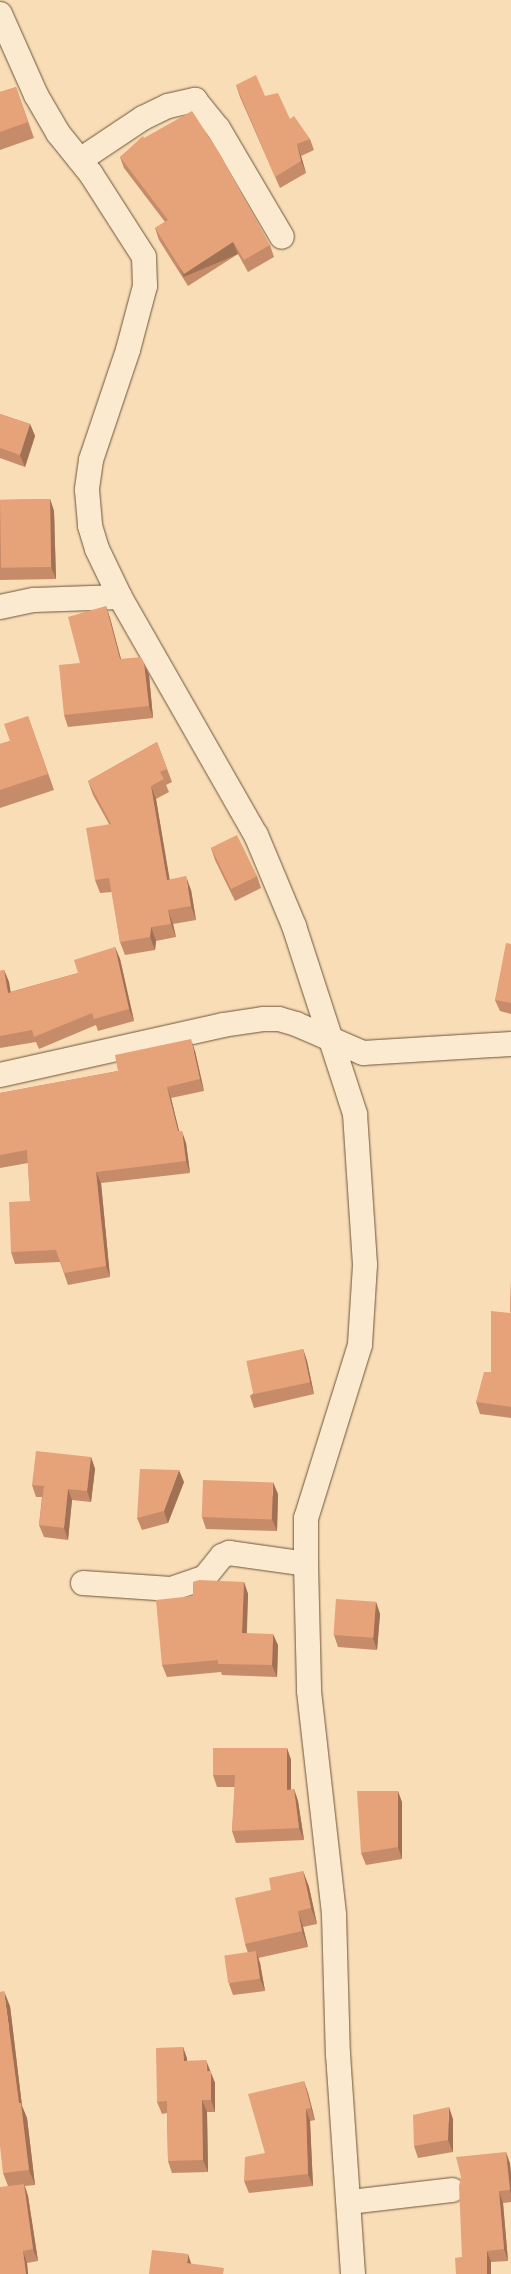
<!DOCTYPE html>
<style>
body{margin:0}
#map{position:relative;width:511px;height:2274px;overflow:hidden;background:#f9ddb6;font-family:"IM FELL English",serif}
div>[style]{position:absolute}
.roads{filter:drop-shadow(0 0 1px #6b563b) drop-shadow(0 0 1px #6b563b)}
.street>*{height:24px;margin:-12px;padding:0 12px;transform-origin:12px;border-radius:12px;background:#fbe9d0}
.wall>*{inset:0;background:#c68b68}
.shaded-wall>*{inset:0;background:#a17155;transform-origin:0 0}
.building>*{inset:0;background:#e6a279;transform-origin:0 0}
span{translate:-50% -50%;white-space:nowrap;text-align:center;line-height:1.15;-webkit-text-stroke:4px #fbe9d0;paint-order:stroke}
</style>
<div id="map">
<div class="roads">
<div class="street">
<div style="left:0;top:14px;width:89px;rotate:66deg"></div>
<div style="left:36px;top:95px;width:44px;rotate:59.9deg"></div>
<div style="left:58px;top:133px;width:53px;rotate:51.2deg"></div>
<div style="left:91px;top:174px;width:98px;rotate:57.4deg"></div>
<div style="left:144px;top:257px;width:29px;rotate:88deg"></div>
<div style="left:145px;top:286px;width:66px;rotate:104.9deg"></div>
<div style="left:128px;top:350px;width:116px;rotate:108.6deg"></div>
<div style="left:91px;top:460px;width:30px;rotate:98deg"></div>
<div style="left:87px;top:490px;width:36px;rotate:85deg"></div>
<div style="left:90px;top:526px;width:24px;rotate:73deg"></div>
<div style="left:97px;top:549px;width:53px;rotate:64.4deg"></div>
<div style="left:120px;top:597px;width:274px;rotate:60.3deg"></div>
<div style="left:256px;top:835px;width:99px;rotate:67.3deg"></div>
<div style="left:294px;top:926px;width:198px;rotate:72deg"></div>
<div style="left:355px;top:1114px;width:151px;rotate:86.2deg"></div>
<div style="left:365px;top:1265px;width:80px;rotate:93.6deg"></div>
<div style="left:360px;top:1345px;width:181px;rotate:107.3deg"></div>
<div style="left:306px;top:1518px;width:46px;rotate:90deg"></div>
<div style="left:306px;top:1564px;width:127px;rotate:88.6deg"></div>
<div style="left:309px;top:1691px;width:225px;rotate:83.6deg"></div>
<div style="left:334px;top:1915px;width:139px;rotate:88.4deg"></div>
<div style="left:338px;top:2054px;width:221px;rotate:86.1deg"></div>
<div style="left:80px;top:160px;width:76px;rotate:-33.7deg"></div>
<div style="left:143px;top:118px;width:28px;rotate:-26deg"></div>
<div style="left:168px;top:106px;width:28px;rotate:-13deg"></div>
<div style="left:195px;top:100px;width:36px;rotate:51deg"></div>
<div style="left:218px;top:128px;width:126px;rotate:59.6deg"></div>
<div style="left:0;top:607px;width:35px;rotate:-12deg"></div>
<div style="left:34px;top:600px;width:86px;rotate:-2deg"></div>
<div style="left:0;top:1075px;width:229px;rotate:-12.6deg"></div>
<div style="left:223px;top:1025px;width:40px;rotate:-8.5deg"></div>
<div style="left:263px;top:1019px;width:16px"></div>
<div style="left:279px;top:1019px;width:18px;rotate:16deg"></div>
<div style="left:296px;top:1024px;width:73px;rotate:23.4deg"></div>
<div style="left:363px;top:1053px;width:148px;rotate:-3.5deg"></div>
<div style="left:83px;top:1583px;width:88px;rotate:3.9deg"></div>
<div style="left:171px;top:1589px;width:36px;rotate:-19deg"></div>
<div style="left:205px;top:1577px;width:27px;rotate:-51deg"></div>
<div style="left:222px;top:1556px;width:8px;rotate:-23deg"></div>
<div style="left:229px;top:1553px;width:78px;rotate:8.1deg"></div>
<div style="left:350px;top:2202px;width:103px;rotate:-6.7deg"></div>
</div>
</div>
<div class="wall">
<div style="clip-path:polygon(236px 85px,265px 96px,290px 119px,310px 139px,314px 150px,301px 156px,306px 173px,280px 188px,240px 97px)"></div>
<div style="clip-path:polygon(16px 87px,34px 138px,0 150px,0 92px)"></div>
<div style="clip-path:polygon(144px 138px,270px 245px,274px 257px,248px 272px,238px 254px,188px 286px,159px 240px,155px 228px,165px 222px,124px 168px,120px 157px)"></div>
<div style="clip-path:polygon(0 414px,30px 424px,35px 436px,25px 467px,0 458px)"></div>
<div style="clip-path:polygon(50px 499px,54px 511px,56px 579px,0 580px,0 500px)"></div>
<div style="clip-path:polygon(106px 606px,110px 618px,121px 659px,144px 663px,149px 675px,153px 718px,68px 727px,64px 715px)"></div>
<div style="clip-path:polygon(28px 716px,54px 790px,0 808px,0 744px,10px 741px)"></div>
<div style="clip-path:polygon(157px 742px,172px 782px,166px 785px,169px 792px,156px 799px,169px 879px,191px 890px,196px 920px,173px 924px,176px 937px,156px 941px,155px 950px,125px 955px,120px 942px,112px 892px,100px 893px,95px 880px,109px 824px,93px 795px,88px 781px)"></div>
<div style="clip-path:polygon(211px 848px,257px 876px,261px 888px,235px 901px,215px 860px)"></div>
<div style="clip-path:polygon(511px 944px,511px 1014px,500px 1011px,495px 1000px)"></div>
<div style="clip-path:polygon(115px 947px,120px 959px,134px 1021px,98px 1031px,96px 1025px,39px 1049px,36px 1042px,0 1048px,0 971px,4px 970px,9px 982px,10px 992px,78px 973px)"></div>
<div style="clip-path:polygon(195px 1051px,204px 1091px,171px 1098px,179px 1131px,186px 1143px,190px 1173px,101px 1183px,110px 1277px,68px 1285px,60px 1262px,15px 1264px,11px 1252px,30px 1201px,28px 1163px,0 1168px,0 1093px,118px 1071px)"></div>
<div style="clip-path:polygon(511px 1281px,511px 1418px,480px 1414px,476px 1402px,491px 1372px,510px 1313px)"></div>
<div style="clip-path:polygon(303px 1349px,307px 1361px,314px 1394px,254px 1408px,250px 1396px)"></div>
<div style="clip-path:polygon(91px 1457px,95px 1469px,91px 1502px,72px 1500px,68px 1540px,44px 1537px,39px 1525px,42px 1497px,36px 1497px,32px 1485px)"></div>
<div style="clip-path:polygon(184px 1482px,168px 1523px,142px 1530px,137px 1518px)"></div>
<div style="clip-path:polygon(278px 1494px,277px 1531px,206px 1529px,202px 1517px)"></div>
<div style="clip-path:polygon(244px 1582px,248px 1594px,247px 1633px,278px 1645px,277px 1677px,222px 1675px,221px 1672px,167px 1677px,162px 1665px)"></div>
<div style="clip-path:polygon(376px 1602px,380px 1614px,377px 1650px,338px 1647px,334px 1635px)"></div>
<div style="clip-path:polygon(287px 1748px,291px 1760px,291px 1790px,294px 1789px,298px 1801px,304px 1840px,236px 1843px,232px 1831px,235px 1787px,217px 1787px,213px 1775px)"></div>
<div style="clip-path:polygon(402px 1802px,402px 1859px,366px 1865px,361px 1853px)"></div>
<div style="clip-path:polygon(303px 1871px,309px 1887px,317px 1924px,303px 1927px,308px 1947px,258px 1958px,260px 1963px,265px 1991px,233px 1995px,229px 1984px,248px 1953px,245px 1944px,271px 1890px)"></div>
<div style="clip-path:polygon(10px 2006px,22px 2106px,27px 2118px,35px 2185px,25px 2186px,28px 2196px,38px 2261px,27px 2263px,28px 2274px,0 2274px,8px 2186px,3px 2173px)"></div>
<div style="clip-path:polygon(183px 2047px,187px 2061px,210px 2071px,215px 2083px,215px 2112px,207px 2112px,208px 2172px,172px 2173px,168px 2161px,167px 2113px,162px 2114px,157px 2102px)"></div>
<div style="clip-path:polygon(304px 2081px,308px 2093px,315px 2120px,310px 2121px,313px 2186px,249px 2193px,244px 2181px,265px 2153px)"></div>
<div style="clip-path:polygon(453px 2119px,453px 2152px,418px 2158px,414px 2146px)"></div>
<div style="clip-path:polygon(506px 2152px,510px 2164px,511px 2175px,511px 2202px,503px 2203px,508px 2261px,491px 2262px,462px 2257px)"></div>
</div>
<div class="shaded-wall">
<div style="clip-path:polygon(297px 144px,301px 156px,306px 173px,301px 161px)"></div>
<div style="left:233px;top:242px;width:13px;height:59px;rotate:67deg"></div>
<div style="clip-path:polygon(30px 424px,35px 436px,25px 467px,20px 455px)"></div>
<div style="clip-path:polygon(50px 499px,54px 511px,56px 579px,51px 567px)"></div>
<div style="clip-path:polygon(106px 606px,110px 618px,124px 671px,120px 659px)"></div>
<div style="clip-path:polygon(144px 663px,149px 675px,153px 718px,149px 706px)"></div>
<div style="clip-path:polygon(151px 786px,156px 799px,172px 893px,167px 880px)"></div>
<div style="clip-path:polygon(186px 876px,191px 890px,196px 920px,191px 906px)"></div>
<div style="clip-path:polygon(168px 910px,173px 924px,176px 937px,171px 924px)"></div>
<div style="clip-path:polygon(151px 927px,156px 941px,155px 950px,150px 937px)"></div>
<div style="clip-path:polygon(115px 947px,120px 959px,134px 1021px,129px 1009px)"></div>
<div style="clip-path:polygon(4px 970px,9px 982px,13px 1005px,8px 993px)"></div>
<div style="clip-path:polygon(191px 1039px,195px 1051px,204px 1091px,200px 1079px)"></div>
<div style="clip-path:polygon(167px 1087px,171px 1098px,182px 1143px,178px 1131px)"></div>
<div style="clip-path:polygon(182px 1131px,186px 1143px,190px 1173px,186px 1161px)"></div>
<div style="clip-path:polygon(96px 1172px,101px 1183px,110px 1277px,106px 1266px)"></div>
<div style="clip-path:polygon(303px 1349px,307px 1361px,314px 1394px,310px 1382px)"></div>
<div style="clip-path:polygon(91px 1457px,95px 1469px,91px 1502px,87px 1491px)"></div>
<div style="clip-path:polygon(179px 1470px,184px 1482px,168px 1523px,164px 1511px)"></div>
<div style="clip-path:polygon(273px 1482px,278px 1494px,277px 1531px,272px 1519px)"></div>
<div style="clip-path:polygon(68px 1489px,72px 1500px,68px 1540px,64px 1528px)"></div>
<div style="clip-path:polygon(244px 1582px,248px 1594px,246px 1645px,242px 1633px)"></div>
<div style="clip-path:polygon(376px 1602px,380px 1614px,377px 1650px,373px 1638px)"></div>
<div style="clip-path:polygon(273px 1634px,278px 1645px,277px 1677px,272px 1665px)"></div>
<div style="clip-path:polygon(287px 1748px,291px 1760px,291px 1802px,287px 1790px)"></div>
<div style="clip-path:polygon(294px 1789px,298px 1801px,304px 1840px,299px 1828px)"></div>
<div style="clip-path:polygon(398px 1791px,402px 1802px,402px 1859px,398px 1847px)"></div>
<div style="clip-path:polygon(303px 1871px,309px 1887px,317px 1924px,311px 1908px)"></div>
<div style="clip-path:polygon(298px 1911px,303px 1927px,308px 1947px,302px 1931px)"></div>
<div style="clip-path:polygon(256px 1951px,260px 1963px,265px 1991px,260px 1979px)"></div>
<div style="clip-path:polygon(4px 1991px,10px 2006px,22px 2106px,27px 2118px,35px 2185px,29px 2170px,19px 2103px)"></div>
<div style="clip-path:polygon(183px 2047px,187px 2058px,188px 2073px,184px 2061px)"></div>
<div style="clip-path:polygon(206px 2060px,215px 2083px,215px 2112px,211px 2100px)"></div>
<div style="clip-path:polygon(304px 2081px,308px 2093px,315px 2120px,311px 2108px)"></div>
<div style="clip-path:polygon(202px 2100px,207px 2112px,208px 2172px,203px 2160px)"></div>
<div style="clip-path:polygon(449px 2107px,453px 2119px,453px 2152px,448px 2140px)"></div>
<div style="clip-path:polygon(306px 2109px,310px 2121px,313px 2186px,308px 2174px)"></div>
<div style="clip-path:polygon(506px 2152px,510px 2164px,511px 2175px,511px 2194px,510px 2190px)"></div>
<div style="clip-path:polygon(24px 2184px,28px 2196px,38px 2261px,33px 2249px)"></div>
<div style="clip-path:polygon(499px 2191px,503px 2203px,508px 2261px,504px 2249px)"></div>
<div style="clip-path:polygon(23px 2251px,27px 2263px,28px 2274px,26px 2274px)"></div>
<div style="clip-path:polygon(487px 2251px,491px 2262px,491px 2274px,487px 2274px)"></div>
<div style="clip-path:polygon(188px 2254px,192px 2266px,187px 2263px)"></div>
</div>
<div class="building">
<div style="clip-path:polygon(256px 75px,265px 96px,278px 93px,290px 119px,294px 116px,310px 139px,297px 144px,301px 161px,275px 177px,236px 85px)"></div>
<div style="clip-path:polygon(16px 87px,28px 122px,0 132px,0 92px)"></div>
<div style="clip-path:polygon(192px 111px,220px 154px,270px 245px,244px 260px,233px 242px,184px 274px,155px 228px,168px 220px,120px 157px,143px 136px,144px 138px)"></div>
<div style="clip-path:polygon(0 414px,30px 424px,20px 455px,0 448px)"></div>
<div style="left:50px;top:499px;width:68px;height:50px;rotate:89deg"></div>
<div style="clip-path:polygon(106px 606px,120px 659px,141px 657px,144px 663px,149px 706px,64px 715px,59px 665px,80px 663px,68px 617px)"></div>
<div style="clip-path:polygon(28px 716px,48px 774px,0 790px,0 744px,10px 741px,4px 724px)"></div>
<div style="clip-path:polygon(157px 742px,167px 769px,160px 772px,164px 779px,151px 786px,167px 880px,186px 876px,191px 906px,168px 910px,171px 924px,151px 927px,150px 937px,120px 942px,109px 878px,95px 880px,86px 828px,111px 824px,88px 781px)"></div>
<div style="left:237px;top:835px;width:46px;height:29px;rotate:64deg"></div>
<div style="clip-path:polygon(506px 943px,511px 944px,511px 1003px,495px 1000px)"></div>
<div style="clip-path:polygon(115px 947px,129px 1009px,94px 1019px,92px 1013px,34px 1037px,32px 1030px,0 1036px,0 971px,4px 970px,8px 993px,78px 973px,74px 960px)"></div>
<div style="clip-path:polygon(191px 1039px,200px 1079px,167px 1087px,178px 1131px,182px 1131px,186px 1161px,96px 1172px,106px 1266px,64px 1273px,56px 1250px,11px 1252px,9px 1202px,30px 1201px,27px 1150px,0 1155px,0 1093px,118px 1071px,115px 1055px)"></div>
<div style="clip-path:polygon(511px 1281px,511px 1407px,476px 1402px,484px 1372px,491px 1372px,491px 1311px,510px 1313px)"></div>
<div style="left:303px;top:1349px;width:34px;height:58px;rotate:78deg"></div>
<div style="clip-path:polygon(36px 1451px,91px 1457px,87px 1491px,68px 1489px,64px 1528px,39px 1525px,44px 1486px,32px 1485px)"></div>
<div style="clip-path:polygon(140px 1469px,179px 1470px,164px 1511px,137px 1518px)"></div>
<div style="left:203px;top:1480px;width:70px;height:37px;rotate:2deg"></div>
<div style="clip-path:polygon(199px 1580px,244px 1582px,242px 1633px,273px 1634px,272px 1665px,218px 1664px,218px 1660px,162px 1665px,156px 1600px,193px 1596px,193px 1582px)"></div>
<div style="left:336px;top:1599px;width:40px;height:36px;rotate:4deg"></div>
<div style="clip-path:polygon(213px 1748px,287px 1748px,287px 1790px,294px 1789px,299px 1828px,232px 1831px,235px 1775px,213px 1775px)"></div>
<div style="clip-path:polygon(357px 1791px,398px 1791px,398px 1847px,361px 1853px)"></div>
<div style="clip-path:polygon(303px 1871px,311px 1908px,298px 1911px,302px 1931px,245px 1944px,235px 1898px,271px 1890px,269px 1878px)"></div>
<div style="left:256px;top:1951px;width:28px;height:32px;rotate:82deg"></div>
<div style="clip-path:polygon(4px 1991px,19px 2103px,21px 2103px,29px 2170px,3px 2173px,0 2146px,0 1992px)"></div>
<div style="clip-path:polygon(183px 2047px,184px 2061px,206px 2060px,207px 2071px,211px 2071px,211px 2100px,202px 2100px,203px 2160px,168px 2161px,167px 2101px,157px 2102px,156px 2048px)"></div>
<div style="clip-path:polygon(304px 2081px,311px 2108px,306px 2109px,308px 2174px,244px 2181px,245px 2157px,265px 2153px,248px 2094px)"></div>
<div style="clip-path:polygon(449px 2107px,448px 2140px,414px 2146px,413px 2115px)"></div>
<div style="clip-path:polygon(506px 2152px,510px 2190px,499px 2191px,504px 2249px,487px 2251px,487px 2274px,456px 2274px,455px 2258px,462px 2257px,459px 2186px,461px 2177px,456px 2157px)"></div>
<div style="clip-path:polygon(24px 2184px,33px 2249px,23px 2251px,26px 2274px,0 2274px,0 2187px)"></div>
<div style="clip-path:polygon(152px 2250px,188px 2254px,187px 2263px,224px 2268px,223px 2274px,149px 2274px)"></div>
</div>
</div>
